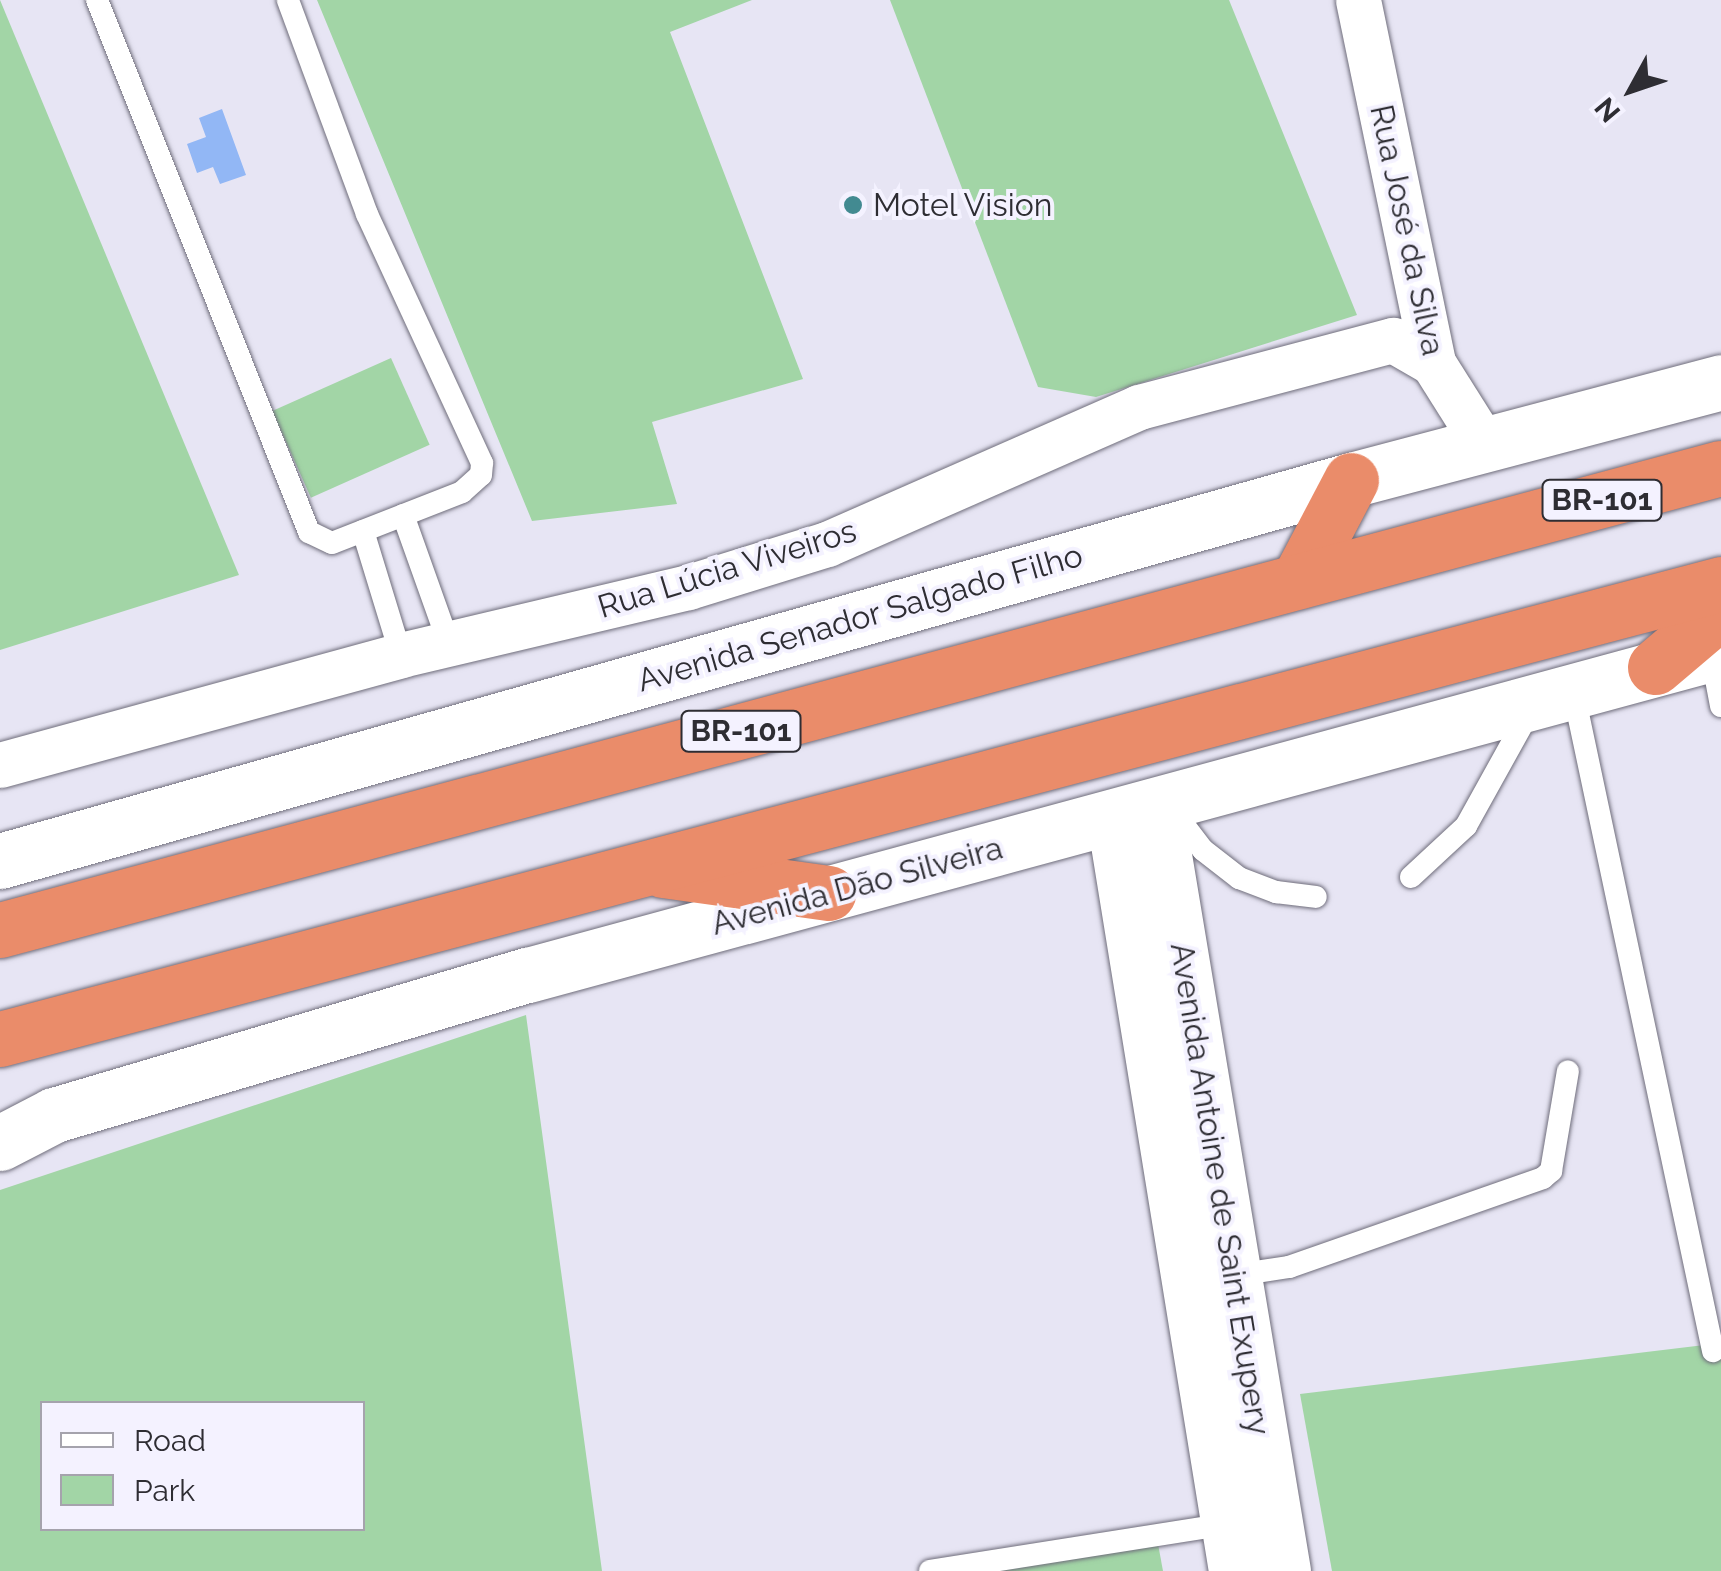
<!DOCTYPE html>
<meta charset="utf-8">
<style>
body{margin:0}
#map{position:relative;width:1721px;height:1571px;overflow:hidden;background:#e7e5f4;font-family:Raleway,sans-serif}
div>[style]{position:absolute}
.green>*{inset:0;background:#a2d5a6;transform-origin:0 0}
.water>*{inset:0;background:#92b7f5}
.roads{filter:drop-shadow(0 0 2px #6f6d7b) drop-shadow(0 0 2px #6f6d7b)}
.service>*{height:22px;margin:-11px;padding:0 11px;transform-origin:11px;border-radius:11px;background:#fff}
.minor>*{height:45px;margin:-22.5px;padding:0 22.5px;transform-origin:22.5px;border-radius:22.5px;background:#fff}
.tertiary>*{height:55px;margin:-27.5px;padding:0 27.5px;transform-origin:27.5px;border-radius:27.5px;background:#fff}
.secondary>*{height:55px;margin:-27.5px;padding:0 27.5px;transform-origin:27.5px;border-radius:27.5px;background:#fff}
.trunk>*{height:55px;margin:-27.5px;padding:0 27.5px;transform-origin:27.5px;border-radius:27.5px;background:#ea8c6a}
.dots>*{width:28px;height:28px;translate:-50% -50%;box-sizing:border-box;border:5px solid #f4f2ff;border-radius:50%}
span{translate:-50% -50%;white-space:nowrap;text-align:center;line-height:1.15;-webkit-text-stroke:8px #f4f2ff;paint-order:stroke}
.shield-label span{padding:2px 8px;background:#f4f2ff;border:2px solid;border-radius:8px;-webkit-text-stroke-width:0}
.shield-label{font-size:30px;color:#2e2d33;font-weight:700}
.poi-label{font-size:32px;color:#2e2d33}
.left{translate:0 -50%;text-align:left}
.street-label{font-size:32px;color:#2e2d33}
.legend{position:absolute;left:40px;top:1401px;width:325px;height:130px;box-sizing:border-box;background:#f4f2ff;border:2px solid #a5a3ad;margin:0;padding:12px 18px;list-style:none;font-size:30px;color:#2e2d33}
.legend li{display:flex;align-items:center;gap:20px;height:50px}
.legend b{width:50px;border:2px solid #a5a3ad}
.north{position:absolute;left:1581px;top:40px;width:100px;height:100px;-webkit-text-stroke:8px #f4f2ff;paint-order:stroke;rotate:230deg;font-size:28px;font-weight:700;line-height:40px;text-align:center;color:#2e2d33}
.north::after{content:'';display:block;margin:auto;width:35px;height:45px;background:#2e2d33;clip-path:polygon(50% 0,100% 100%,50% 72%,0 100%)}
</style>
<div id="map">
<div class="green">
<div style="clip-path:polygon(0 0,239px 575px,0 650px)"></div>
<div style="clip-path:polygon(317px 0,752px 0,670px 32px,803px 379px,652px 422px,677px 504px,532px 521px)"></div>
<div style="clip-path:polygon(890px 0,1229px 0,1357px 315px,1096px 397px,1038px 387px)"></div>
<div style="left:391px;top:358px;width:95px;height:130px;rotate:66deg"></div>
<div style="clip-path:polygon(evenodd,526px 1015px,602px 1571px,0 1571px,0 1190px,526px 1015px,42px 1404px,362px 1404px,362px 1528px,42px 1528px,42px 1404px)"></div>
<div style="clip-path:polygon(1721px 1343px,1721px 1571px,1332px 1571px,1300px 1394px)"></div>
<div style="clip-path:polygon(1156px 1533px,1163px 1571px,935px 1571px)"></div>
</div>
<div class="water">
<div style="clip-path:polygon(222px 109px,246px 175px,220px 184px,213px 167px,197px 173px,187px 144px,206px 137px,199px 118px)"></div>
</div>
<div class="roads">
<div class="service">
<div style="left:97px;top:0;width:573px;rotate:68.27deg"></div>
<div style="left:309px;top:532px;width:25px;rotate:26deg"></div>
<div style="left:332px;top:543px;width:140px;rotate:-21.4deg"></div>
<div style="left:462px;top:492px;width:25px;rotate:-42deg"></div>
<div style="left:481px;top:475px;width:12px;rotate:-85deg"></div>
<div style="left:482px;top:463px;width:274px;rotate:-114.8deg"></div>
<div style="left:367px;top:214px;width:228px;rotate:-110.3deg"></div>
<div style="left:403px;top:515px;width:137px;rotate:70.4deg"></div>
<div style="left:363px;top:531px;width:130px;rotate:73deg"></div>
<div style="left:1711px;top:653px;width:54px;rotate:79.3deg"></div>
<div style="left:1573px;top:690px;width:676px;rotate:78.04deg"></div>
<div style="left:1170px;top:807px;width:54px;rotate:52.5deg"></div>
<div style="left:1203px;top:850px;width:46px;rotate:37.9deg"></div>
<div style="left:1239px;top:878px;width:40px;rotate:21deg"></div>
<div style="left:1276px;top:892px;width:40px;rotate:7.1deg"></div>
<div style="left:1411px;top:877px;width:75px;rotate:-42.8deg"></div>
<div style="left:1466px;top:826px;width:136px;rotate:-61deg"></div>
<div style="left:1236px;top:1275px;width:54px;rotate:-8.6deg"></div>
<div style="left:1289px;top:1267px;width:269px;rotate:-19.3deg"></div>
<div style="left:1543px;top:1178px;width:11px;rotate:-41deg"></div>
<div style="left:1551px;top:1171px;width:101px;rotate:-80.4deg"></div>
<div style="left:930px;top:1571px;width:302px;rotate:-9deg"></div>
</div>
<div class="minor">
<div style="left:1358px;top:0;width:371px;rotate:78.3deg"></div>
<div style="left:1433px;top:363px;width:99px;rotate:57.8deg"></div>
<div style="left:0;top:765px;width:416px;rotate:-15.3deg"></div>
<div style="left:401px;top:655px;width:295px;rotate:-13.3deg"></div>
<div style="left:688px;top:587px;width:145px;rotate:-17.2deg"></div>
<div style="left:827px;top:544px;width:341px;rotate:-23.7deg"></div>
<div style="left:1139px;top:407px;width:263px;rotate:-14.8deg"></div>
<div style="left:1393px;top:340px;width:46px;rotate:29.9deg"></div>
</div>
<div class="tertiary">
<div style="left:1156px;top:807px;width:774px;rotate:80.56deg"></div>
<div style="left:1114px;top:819px;width:762px;rotate:80.78deg"></div>
</div>
<div class="secondary">
<div style="left:0;top:861px;width:1404px;rotate:-15.75deg"></div>
<div style="left:1351px;top:480px;width:383px;rotate:-14.8deg"></div>
<div style="left:0;top:1143px;width:61px;rotate:-27.4deg"></div>
<div style="left:54px;top:1115px;width:494px;rotate:-16.5deg"></div>
<div style="left:528px;top:975px;width:1236px;rotate:-15.19deg"></div>
</div>
<div class="trunk">
<div style="left:1298px;top:581px;width:114px;rotate:-62.3deg"></div>
<div style="left:1655px;top:667px;width:87px;rotate:-40.3deg"></div>
<div style="left:663px;top:870px;width:167px;rotate:7.9deg"></div>
<div style="left:0;top:930px;width:1782px;rotate:-15.03deg"></div>
<div style="left:0;top:1039px;width:1780px;rotate:-14.81deg"></div>
</div>
</div>
<div class="dots">
<div style="left:853px;top:205px;background:#428a91"></div>
</div>
<div class="shield-label">
<span style="left:1602px;top:500px">BR-101</span>
<span style="left:741px;top:731px">BR-101</span>
</div>
<div class="poi-label">
<span class="left" style="left:873px;top:205px">Motel Vision</span>
</div>
<div class="street-label">
<span style="left:1407px;top:230px;rotate:78deg">Rua José da Silva</span>
<span style="left:727px;top:569px;rotate:-17deg">Rua Lúcia Viveiros</span>
<span style="left:860px;top:618px;rotate:-16deg">Avenida Senador Salgado Filho</span>
<span style="left:857px;top:886px;rotate:-15deg">Avenida Dão Silveira</span>
<span style="left:1220px;top:1189px;rotate:81deg">Avenida Antoine de Saint Exupery</span>
</div>
<ul class="legend">
<li><b style="height:12px;background:#fff"></b>Road</li>
<li><b style="height:28px;background:#a2d5a6"></b>Park</li>
</ul>
<div class="north">N</div>
</div>
